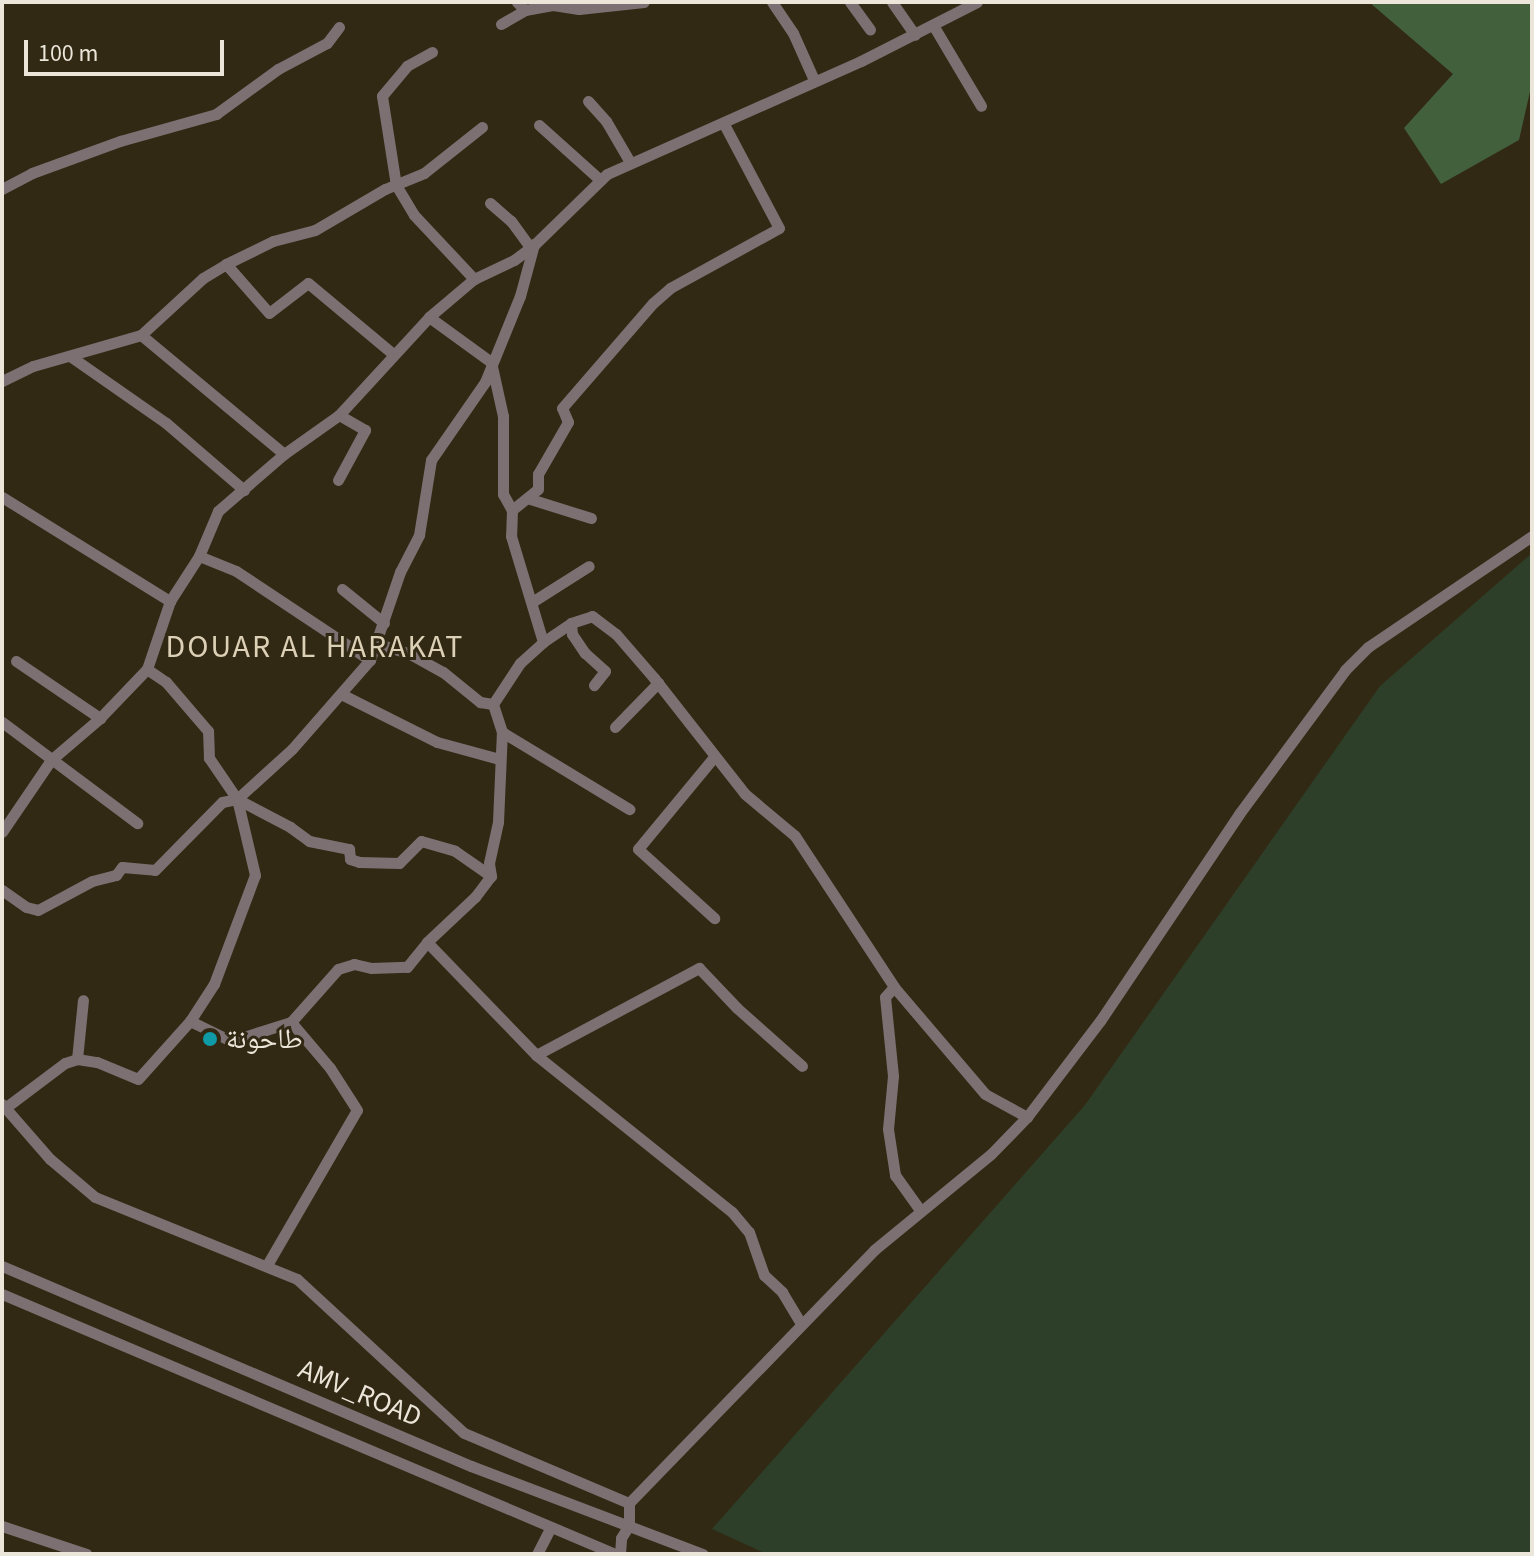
<!DOCTYPE html>
<meta charset="utf-8">
<style>
body{margin:0}
#map{position:relative;width:1534px;height:1556px;overflow:hidden;background:#322914;font-family:"Source Sans 3","Noto Naskh Arabic",sans-serif}
div>[style]{position:absolute}
.green>*{inset:0;background:#2d3f28}
.forest>*{inset:0;background:#42603b}
.minor>*{height:11px;margin:-5.5px;padding:0 5.5px;transform-origin:5.5px;border-radius:5.5px;background:#7d7072}
.dots>*{width:22px;height:22px;translate:-50% -50%;box-sizing:border-box;border:4px solid #322914;border-radius:50%}
span{translate:-50% -50%;white-space:nowrap;text-align:center;line-height:1.15;-webkit-text-stroke:6px #322914;paint-order:stroke}
.poi-label{font-size:28px;color:#ebe6d9}
.left{translate:0 -50%;text-align:left}
.street-label{font-size:28px;color:#ebe6d9}
.quarter-label{font-size:32px;color:#dcd0b6;letter-spacing:2px}
.frame{position:absolute;inset:0;border:4px solid #ebe6d9;pointer-events:none}
.scale{position:absolute;left:24px;top:40px;width:200px;height:36px;box-sizing:border-box;border:4px solid #ebe6d9;border-top:0;padding-left:10px;font-size:24px;line-height:28px;white-space:nowrap;color:#ebe6d9;-webkit-text-stroke:6px #322914;paint-order:stroke}
</style>
<div id="map">
<div class="green">
<div style="clip-path:polygon(1532px 553px,1532px 1554px,767px 1554px,712px 1529px,1085px 1105px,1380px 686px)"></div>
</div>
<div class="forest">
<div style="clip-path:polygon(1369px 2px,1532px 2px,1532px 83px,1519px 140px,1441px 184px,1404px 128px,1453px 74px)"></div>
</div>
<div class="minor">
<div style="left:517px;top:2px;width:11px;rotate:45deg"></div>
<div style="left:525px;top:10px;width:28px;rotate:-10deg"></div>
<div style="left:553px;top:5px;width:26px;rotate:9deg"></div>
<div style="left:579px;top:9px;width:65px;rotate:-6.1deg"></div>
<div style="left:772px;top:2px;width:37px;rotate:56deg"></div>
<div style="left:793px;top:33px;width:51px;rotate:65.9deg"></div>
<div style="left:850px;top:2px;width:34px;rotate:54deg"></div>
<div style="left:892px;top:2px;width:40px;rotate:55.1deg"></div>
<div style="left:501px;top:24px;width:28px;rotate:-30deg"></div>
<div style="left:933px;top:25px;width:94px;rotate:59.3deg"></div>
<div style="left:432px;top:52px;width:29px;rotate:151deg"></div>
<div style="left:407px;top:66px;width:39px;rotate:130deg"></div>
<div style="left:382px;top:96px;width:90px;rotate:81.1deg"></div>
<div style="left:396px;top:185px;width:35px;rotate:59deg"></div>
<div style="left:414px;top:215px;width:88px;rotate:46.8deg"></div>
<div style="left:588px;top:101px;width:27px;rotate:48deg"></div>
<div style="left:606px;top:121px;width:48px;rotate:59.7deg"></div>
<div style="left:539px;top:125px;width:81px;rotate:42deg"></div>
<div style="left:2px;top:189px;width:34px;rotate:-28deg"></div>
<div style="left:32px;top:173px;width:94px;rotate:-20deg"></div>
<div style="left:120px;top:141px;width:100px;rotate:-15.7deg"></div>
<div style="left:216px;top:114px;width:77px;rotate:-36deg"></div>
<div style="left:278px;top:69px;width:55px;rotate:-28deg"></div>
<div style="left:327px;top:43px;width:20px;rotate:-53deg"></div>
<div style="left:490px;top:203px;width:28px;rotate:41deg"></div>
<div style="left:511px;top:221px;width:32px;rotate:54deg"></div>
<div style="left:226px;top:264px;width:65px;rotate:48.7deg"></div>
<div style="left:269px;top:313px;width:49px;rotate:-37.6deg"></div>
<div style="left:308px;top:283px;width:112px;rotate:39.9deg"></div>
<div style="left:429px;top:317px;width:77px;rotate:36deg"></div>
<div style="left:491px;top:362px;width:55px;rotate:77.5deg"></div>
<div style="left:503px;top:416px;width:78px;rotate:90deg"></div>
<div style="left:503px;top:494px;width:18px;rotate:61deg"></div>
<div style="left:512px;top:510px;width:26px;rotate:92deg"></div>
<div style="left:511px;top:536px;width:111px;rotate:73.2deg"></div>
<div style="left:70px;top:356px;width:117px;rotate:34.9deg"></div>
<div style="left:166px;top:423px;width:103px;rotate:40.7deg"></div>
<div style="left:2px;top:381px;width:34px;rotate:-26deg"></div>
<div style="left:33px;top:366px;width:112px;rotate:-16deg"></div>
<div style="left:284px;top:454px;width:186px;rotate:-140.2deg"></div>
<div style="left:141px;top:335px;width:84px;rotate:-42.6deg"></div>
<div style="left:203px;top:278px;width:27px;rotate:-31deg"></div>
<div style="left:226px;top:264px;width:52px;rotate:-26.1deg"></div>
<div style="left:273px;top:241px;width:43px;rotate:-14.7deg"></div>
<div style="left:315px;top:230px;width:81px;rotate:-30.4deg"></div>
<div style="left:385px;top:189px;width:42px;rotate:-22.3deg"></div>
<div style="left:424px;top:173px;width:74px;rotate:-38.4deg"></div>
<div style="left:338px;top:480px;width:57px;rotate:-61.6deg"></div>
<div style="left:365px;top:430px;width:30px;rotate:-150deg"></div>
<div style="left:2px;top:497px;width:198px;rotate:31.8deg"></div>
<div style="left:170px;top:601px;width:54px;rotate:-57.2deg"></div>
<div style="left:199px;top:556px;width:49px;rotate:-67.1deg"></div>
<div style="left:218px;top:511px;width:87px;rotate:-40.8deg"></div>
<div style="left:284px;top:454px;width:67px;rotate:-35.3deg"></div>
<div style="left:339px;top:415px;width:133px;rotate:-47.4deg"></div>
<div style="left:429px;top:317px;width:59px;rotate:-40.2deg"></div>
<div style="left:474px;top:279px;width:44px;rotate:-25.4deg"></div>
<div style="left:514px;top:260px;width:26px;rotate:-37deg"></div>
<div style="left:535px;top:244px;width:100px;rotate:-44.2deg"></div>
<div style="left:607px;top:174px;width:278px;rotate:-24deg"></div>
<div style="left:861px;top:61px;width:130px;rotate:-27deg"></div>
<div style="left:527px;top:498px;width:67px;rotate:17.4deg"></div>
<div style="left:512px;top:510px;width:33px;rotate:-39deg"></div>
<div style="left:538px;top:489px;width:15px;rotate:-90deg"></div>
<div style="left:538px;top:474px;width:60px;rotate:-60deg"></div>
<div style="left:568px;top:422px;width:15px;rotate:-113deg"></div>
<div style="left:562px;top:408px;width:139px;rotate:-49.1deg"></div>
<div style="left:653px;top:303px;width:23px;rotate:-41deg"></div>
<div style="left:670px;top:288px;width:124px;rotate:-28.8deg"></div>
<div style="left:779px;top:228px;width:118px;rotate:-117.9deg"></div>
<div style="left:199px;top:556px;width:40px;rotate:22deg"></div>
<div style="left:236px;top:571px;width:161px;rotate:33.6deg"></div>
<div style="left:342px;top:589px;width:54px;rotate:39deg"></div>
<div style="left:532px;top:602px;width:67px;rotate:-32.3deg"></div>
<div style="left:571px;top:623px;width:11px;rotate:85deg"></div>
<div style="left:572px;top:634px;width:23px;rotate:56deg"></div>
<div style="left:585px;top:653px;width:27px;rotate:42deg"></div>
<div style="left:605px;top:671px;width:18px;rotate:128deg"></div>
<div style="left:375px;top:643px;width:37px;rotate:17deg"></div>
<div style="left:410px;top:654px;width:38px;rotate:29deg"></div>
<div style="left:443px;top:672px;width:48px;rotate:39deg"></div>
<div style="left:480px;top:702px;width:13px;rotate:9deg"></div>
<div style="left:16px;top:661px;width:102px;rotate:34.2deg"></div>
<div style="left:341px;top:694px;width:107px;rotate:26.6deg"></div>
<div style="left:437px;top:742px;width:64px;rotate:15.3deg"></div>
<div style="left:2px;top:722px;width:169px;rotate:36.8deg"></div>
<div style="left:615px;top:727px;width:62px;rotate:-45.7deg"></div>
<div style="left:502px;top:732px;width:149px;rotate:31.2deg"></div>
<div style="left:714px;top:757px;width:119px;rotate:129.6deg"></div>
<div style="left:638px;top:849px;width:103px;rotate:42.2deg"></div>
<div style="left:237px;top:799px;width:60px;rotate:27.8deg"></div>
<div style="left:290px;top:827px;width:24px;rotate:36deg"></div>
<div style="left:309px;top:841px;width:41px;rotate:11.3deg"></div>
<div style="left:349px;top:849px;width:10px;rotate:84deg"></div>
<div style="left:350px;top:859px;width:9px;rotate:18deg"></div>
<div style="left:359px;top:862px;width:40px;rotate:1.4deg"></div>
<div style="left:399px;top:863px;width:31px;rotate:-45deg"></div>
<div style="left:421px;top:841px;width:35px;rotate:16deg"></div>
<div style="left:455px;top:851px;width:44px;rotate:34.8deg"></div>
<div style="left:2px;top:832px;width:87px;rotate:-55.8deg"></div>
<div style="left:51px;top:760px;width:65px;rotate:-40.6deg"></div>
<div style="left:100px;top:718px;width:68px;rotate:-46.2deg"></div>
<div style="left:147px;top:669px;width:72px;rotate:-71.3deg"></div>
<div style="left:2px;top:890px;width:29px;rotate:35deg"></div>
<div style="left:26px;top:907px;width:12px;rotate:14deg"></div>
<div style="left:38px;top:910px;width:61px;rotate:-28.2deg"></div>
<div style="left:92px;top:881px;width:25px;rotate:-14deg"></div>
<div style="left:116px;top:875px;width:10px;rotate:-53deg"></div>
<div style="left:122px;top:867px;width:33px;rotate:5deg"></div>
<div style="left:155px;top:870px;width:95px;rotate:-45.4deg"></div>
<div style="left:222px;top:802px;width:15px;rotate:-11deg"></div>
<div style="left:237px;top:799px;width:74px;rotate:-42.3deg"></div>
<div style="left:292px;top:749px;width:118px;rotate:-48.8deg"></div>
<div style="left:370px;top:660px;width:93px;rotate:-71.2deg"></div>
<div style="left:400px;top:572px;width:42px;rotate:-62.8deg"></div>
<div style="left:419px;top:535px;width:76px;rotate:-80.9deg"></div>
<div style="left:431px;top:460px;width:95px;rotate:-55.3deg"></div>
<div style="left:485px;top:382px;width:93px;rotate:-67.9deg"></div>
<div style="left:520px;top:296px;width:54px;rotate:-74.9deg"></div>
<div style="left:427px;top:942px;width:157px;rotate:46deg"></div>
<div style="left:536px;top:1055px;width:251px;rotate:38.7deg"></div>
<div style="left:732px;top:1212px;width:26px;rotate:50deg"></div>
<div style="left:749px;top:1232px;width:46px;rotate:70.8deg"></div>
<div style="left:764px;top:1275px;width:25px;rotate:43deg"></div>
<div style="left:782px;top:1292px;width:37px;rotate:59deg"></div>
<div style="left:894px;top:987px;width:13px;rotate:132deg"></div>
<div style="left:885px;top:997px;width:79px;rotate:84.2deg"></div>
<div style="left:893px;top:1076px;width:53px;rotate:95.4deg"></div>
<div style="left:888px;top:1129px;width:47px;rotate:81.3deg"></div>
<div style="left:895px;top:1175px;width:43px;rotate:54.5deg"></div>
<div style="left:190px;top:1021px;width:46px;rotate:26deg"></div>
<div style="left:231px;top:1041px;width:63px;rotate:-17.6deg"></div>
<div style="left:536px;top:1055px;width:185px;rotate:-28.1deg"></div>
<div style="left:699px;top:968px;width:55px;rotate:46.5deg"></div>
<div style="left:737px;top:1008px;width:87px;rotate:41.7deg"></div>
<div style="left:77px;top:1059px;width:59px;rotate:-84.2deg"></div>
<div style="left:2px;top:1104px;width:73px;rotate:48.9deg"></div>
<div style="left:50px;top:1159px;width:59px;rotate:40.2deg"></div>
<div style="left:95px;top:1197px;width:218px;rotate:22.1deg"></div>
<div style="left:297px;top:1279px;width:227px;rotate:42.7deg"></div>
<div style="left:464px;top:1433px;width:179px;rotate:23deg"></div>
<div style="left:629px;top:1503px;width:352px;rotate:-45.9deg"></div>
<div style="left:874px;top:1250px;width:151px;rotate:-39.4deg"></div>
<div style="left:991px;top:1154px;width:52px;rotate:-45.8deg"></div>
<div style="left:1027px;top:1117px;width:121px;rotate:-52.8deg"></div>
<div style="left:1100px;top:1021px;width:249px;rotate:-56.1deg"></div>
<div style="left:1239px;top:814px;width:179px;rotate:-53.6deg"></div>
<div style="left:1345px;top:670px;width:33px;rotate:-45deg"></div>
<div style="left:1368px;top:647px;width:198px;rotate:-34.1deg"></div>
<div style="left:5px;top:1108px;width:75px;rotate:-36.9deg"></div>
<div style="left:65px;top:1063px;width:13px;rotate:-18deg"></div>
<div style="left:77px;top:1059px;width:20px;rotate:9deg"></div>
<div style="left:97px;top:1062px;width:44px;rotate:22.5deg"></div>
<div style="left:138px;top:1079px;width:78px;rotate:-48.1deg"></div>
<div style="left:190px;top:1021px;width:44px;rotate:-57deg"></div>
<div style="left:214px;top:984px;width:116px;rotate:-69.4deg"></div>
<div style="left:255px;top:875px;width:78px;rotate:-103.3deg"></div>
<div style="left:237px;top:799px;width:50px;rotate:-124.3deg"></div>
<div style="left:209px;top:758px;width:27px;rotate:-92deg"></div>
<div style="left:208px;top:731px;width:65px;rotate:-130.6deg"></div>
<div style="left:166px;top:682px;width:23px;rotate:-146deg"></div>
<div style="left:267px;top:1265px;width:179px;rotate:-59.9deg"></div>
<div style="left:357px;top:1110px;width:50px;rotate:-122.7deg"></div>
<div style="left:330px;top:1068px;width:60px;rotate:-130.3deg"></div>
<div style="left:291px;top:1022px;width:71px;rotate:-48.4deg"></div>
<div style="left:338px;top:969px;width:17px;rotate:-17deg"></div>
<div style="left:354px;top:964px;width:17px;rotate:13deg"></div>
<div style="left:371px;top:968px;width:36px;rotate:-2deg"></div>
<div style="left:407px;top:967px;width:32px;rotate:-51deg"></div>
<div style="left:427px;top:942px;width:66px;rotate:-43.2deg"></div>
<div style="left:475px;top:897px;width:26px;rotate:-53deg"></div>
<div style="left:491px;top:876px;width:13px;rotate:-99deg"></div>
<div style="left:489px;top:863px;width:42px;rotate:-77.6deg"></div>
<div style="left:498px;top:822px;width:90px;rotate:-87.5deg"></div>
<div style="left:502px;top:732px;width:29px;rotate:-108deg"></div>
<div style="left:493px;top:704px;width:49px;rotate:-56.6deg"></div>
<div style="left:520px;top:663px;width:31px;rotate:-42deg"></div>
<div style="left:543px;top:642px;width:34px;rotate:-34deg"></div>
<div style="left:571px;top:623px;width:22px;rotate:-18deg"></div>
<div style="left:592px;top:616px;width:30px;rotate:37deg"></div>
<div style="left:616px;top:634px;width:58px;rotate:49.2deg"></div>
<div style="left:654px;top:678px;width:147px;rotate:51.9deg"></div>
<div style="left:745px;top:794px;width:65px;rotate:40deg"></div>
<div style="left:795px;top:836px;width:181px;rotate:56.7deg"></div>
<div style="left:894px;top:987px;width:140px;rotate:49.6deg"></div>
<div style="left:985px;top:1094px;width:48px;rotate:28.7deg"></div>
<div style="left:2px;top:1266px;width:510px;rotate:23.1deg"></div>
<div style="left:471px;top:1466px;width:248px;rotate:20.8deg"></div>
<div style="left:2px;top:1294px;width:666px;rotate:22.98deg"></div>
<div style="left:2px;top:1526px;width:89px;rotate:18.4deg"></div>
<div style="left:537px;top:1554px;width:29px;rotate:-63deg"></div>
<div style="left:620px;top:1554px;width:16px;rotate:-86deg"></div>
<div style="left:621px;top:1538px;width:15px;rotate:-58deg"></div>
<div style="left:629px;top:1525px;width:22px;rotate:-90deg"></div>
</div>
<div class="dots">
<div style="left:210px;top:1039px;background:#0f9aa8"></div>
</div>
<div class="poi-label">
<span class="left" style="left:226px;top:1039px">طاحونة</span>
</div>
<div class="street-label">
<span style="left:360px;top:1393px;rotate:23deg">AMV_ROAD</span>
</div>
<div class="quarter-label">
<span style="left:315px;top:647px">DOUAR AL HARAKAT</span>
</div>
<div class="frame"></div>
<div class="scale">100 m</div>
</div>
